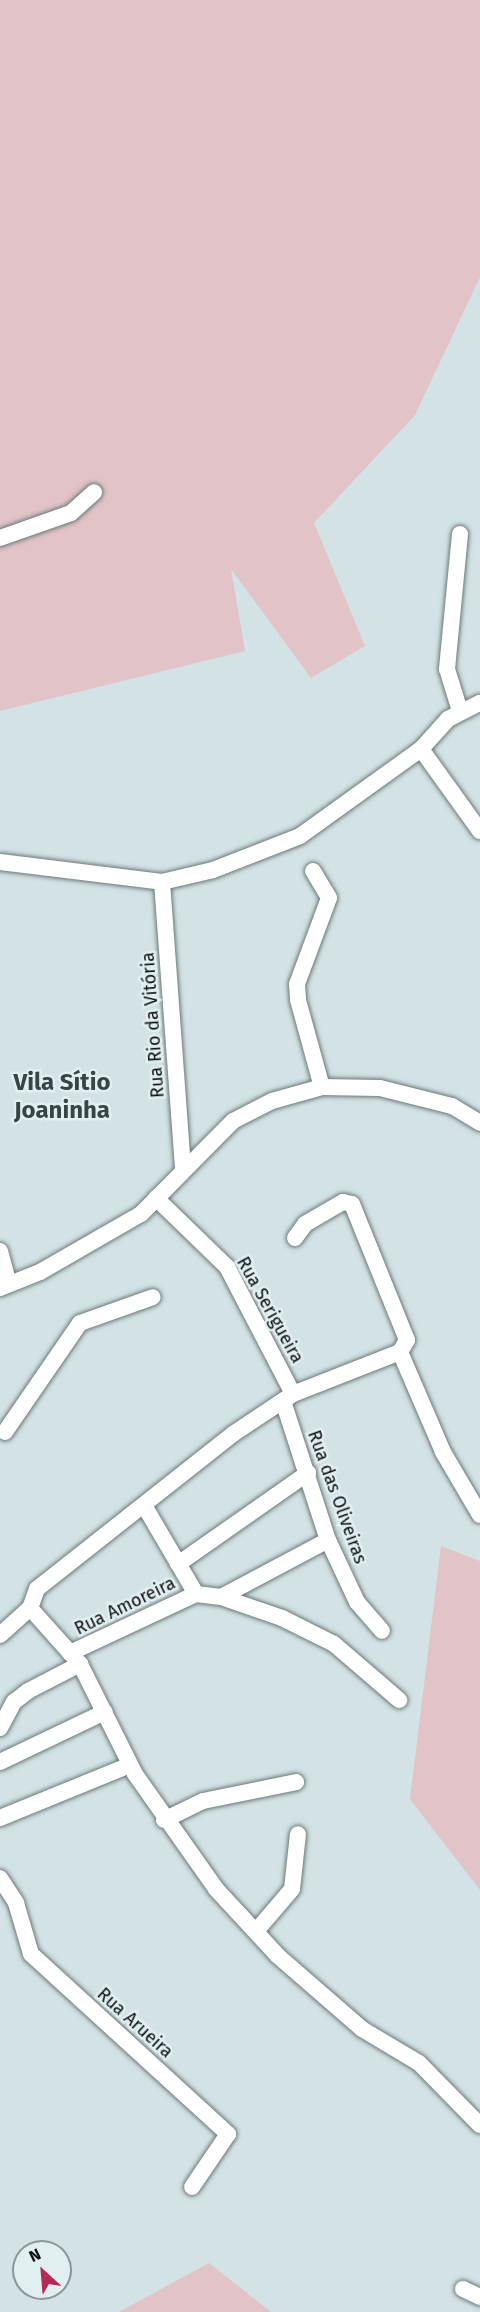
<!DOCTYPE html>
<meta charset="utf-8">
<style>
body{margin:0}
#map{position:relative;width:480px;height:2312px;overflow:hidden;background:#d3e2e4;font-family:"Fira Sans",sans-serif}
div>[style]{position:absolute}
.green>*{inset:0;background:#e2c3c7}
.roads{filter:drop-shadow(0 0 2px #6c797a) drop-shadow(0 0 2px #6c797a)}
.minor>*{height:16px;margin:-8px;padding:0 8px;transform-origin:8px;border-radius:8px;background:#fff}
span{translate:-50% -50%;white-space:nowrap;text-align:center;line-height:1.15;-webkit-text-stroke:5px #e1eff1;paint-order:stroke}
.street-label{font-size:18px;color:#0c1112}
.district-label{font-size:24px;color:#384446;font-weight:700}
.north{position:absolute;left:12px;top:2240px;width:60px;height:60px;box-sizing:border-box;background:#e1eff1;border:2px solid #8c9698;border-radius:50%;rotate:334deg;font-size:16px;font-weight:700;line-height:24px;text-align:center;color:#0c1112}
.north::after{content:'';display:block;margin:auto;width:21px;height:27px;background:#b82853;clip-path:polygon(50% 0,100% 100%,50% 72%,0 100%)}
</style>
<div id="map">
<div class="green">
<div style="clip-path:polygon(0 0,480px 0,480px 277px,415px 415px,314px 523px,365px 646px,311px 678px,231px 569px,245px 651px,0 711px)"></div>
<div style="clip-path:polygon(441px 1546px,480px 1561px,480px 1890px,410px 1799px)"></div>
<div style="clip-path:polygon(209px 2263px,271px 2312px,119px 2312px)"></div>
</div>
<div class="roads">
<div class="minor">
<div style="left:460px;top:534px;width:136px;rotate:95.5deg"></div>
<div style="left:447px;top:669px;width:44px;rotate:72.8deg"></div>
<div style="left:0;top:538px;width:75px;rotate:-19.4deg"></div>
<div style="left:71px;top:513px;width:31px;rotate:-42deg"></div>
<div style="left:421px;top:749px;width:101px;rotate:54.3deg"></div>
<div style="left:0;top:862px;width:163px;rotate:7deg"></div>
<div style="left:162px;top:882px;width:52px;rotate:-13.2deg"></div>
<div style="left:213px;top:870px;width:93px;rotate:-21.3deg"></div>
<div style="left:300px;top:836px;width:149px;rotate:-35.7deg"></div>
<div style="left:421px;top:749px;width:40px;rotate:-48deg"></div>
<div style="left:448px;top:719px;width:36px;rotate:-27deg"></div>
<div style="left:313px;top:871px;width:31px;rotate:59deg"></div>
<div style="left:329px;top:898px;width:92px;rotate:110.4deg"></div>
<div style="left:297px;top:984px;width:16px;rotate:86deg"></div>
<div style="left:298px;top:1000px;width:90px;rotate:74.6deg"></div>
<div style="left:162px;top:882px;width:285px;rotate:85.8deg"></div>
<div style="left:156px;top:1198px;width:99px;rotate:44.2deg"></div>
<div style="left:227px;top:1267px;width:143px;rotate:62.5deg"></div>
<div style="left:295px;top:1238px;width:17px;rotate:-54deg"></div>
<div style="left:305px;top:1224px;width:44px;rotate:-30.1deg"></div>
<div style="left:343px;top:1202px;width:9px;rotate:13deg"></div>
<div style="left:352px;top:1204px;width:147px;rotate:68deg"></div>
<div style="left:407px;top:1340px;width:14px;rotate:120deg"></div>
<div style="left:400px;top:1352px;width:115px;rotate:158.6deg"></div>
<div style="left:293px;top:1394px;width:72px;rotate:146.3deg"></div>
<div style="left:233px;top:1434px;width:250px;rotate:141.7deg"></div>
<div style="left:37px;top:1589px;width:20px;rotate:110deg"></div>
<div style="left:30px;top:1608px;width:75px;rotate:48.2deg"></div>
<div style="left:80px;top:1664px;width:123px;rotate:63.4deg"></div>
<div style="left:135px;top:1774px;width:141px;rotate:54.8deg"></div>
<div style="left:216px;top:1889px;width:91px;rotate:47.2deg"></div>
<div style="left:278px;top:1956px;width:111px;rotate:41deg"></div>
<div style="left:362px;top:2029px;width:66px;rotate:30.8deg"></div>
<div style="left:419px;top:2063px;width:87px;rotate:45.5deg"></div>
<div style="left:0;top:1251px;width:34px;rotate:75deg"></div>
<div style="left:0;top:1288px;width:43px;rotate:-21.8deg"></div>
<div style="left:40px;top:1272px;width:116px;rotate:-29.9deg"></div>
<div style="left:141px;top:1214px;width:131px;rotate:-45.3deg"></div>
<div style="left:233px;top:1121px;width:44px;rotate:-27.1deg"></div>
<div style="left:272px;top:1101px;width:52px;rotate:-15.6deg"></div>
<div style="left:322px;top:1087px;width:58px;rotate:1deg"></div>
<div style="left:380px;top:1088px;width:74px;rotate:14deg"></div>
<div style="left:452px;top:1106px;width:33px;rotate:31deg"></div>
<div style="left:400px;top:1352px;width:109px;rotate:66.7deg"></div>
<div style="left:443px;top:1452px;width:73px;rotate:59.6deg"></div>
<div style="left:283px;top:1401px;width:146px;rotate:72.1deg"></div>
<div style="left:328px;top:1540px;width:68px;rotate:64.9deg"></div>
<div style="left:357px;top:1602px;width:38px;rotate:49deg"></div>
<div style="left:5px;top:1432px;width:132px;rotate:-55.5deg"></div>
<div style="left:80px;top:1323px;width:77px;rotate:-19.6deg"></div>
<div style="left:145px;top:1507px;width:101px;rotate:59.6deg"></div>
<div style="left:178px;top:1564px;width:159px;rotate:-35deg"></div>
<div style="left:221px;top:1597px;width:121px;rotate:-28deg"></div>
<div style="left:0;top:1635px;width:40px;rotate:-42deg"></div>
<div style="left:70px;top:1653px;width:139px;rotate:-25.1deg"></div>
<div style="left:196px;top:1594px;width:25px;rotate:7deg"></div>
<div style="left:221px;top:1597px;width:65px;rotate:19deg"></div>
<div style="left:282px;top:1618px;width:58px;rotate:26.6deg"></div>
<div style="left:334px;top:1644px;width:86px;rotate:40.7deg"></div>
<div style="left:0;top:1728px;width:30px;rotate:-62deg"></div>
<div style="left:14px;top:1702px;width:18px;rotate:-38deg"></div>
<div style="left:28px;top:1691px;width:59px;rotate:-27.4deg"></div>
<div style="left:0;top:1762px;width:116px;rotate:-25.5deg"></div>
<div style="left:0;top:1818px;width:140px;rotate:-22.2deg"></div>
<div style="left:164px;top:1820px;width:43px;rotate:-26deg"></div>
<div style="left:203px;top:1801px;width:95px;rotate:-11.5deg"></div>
<div style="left:0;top:1878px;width:30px;rotate:57deg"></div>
<div style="left:16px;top:1903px;width:53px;rotate:73.6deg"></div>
<div style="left:31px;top:1954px;width:267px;rotate:42.4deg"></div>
<div style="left:228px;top:2134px;width:64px;rotate:124.2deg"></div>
<div style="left:257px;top:1930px;width:54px;rotate:-49.5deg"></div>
<div style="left:292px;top:1889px;width:55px;rotate:-83.8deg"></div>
<div style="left:463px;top:2289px;width:19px;rotate:25deg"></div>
</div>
</div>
<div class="street-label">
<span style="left:153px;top:1025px;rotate:-94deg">Rua Rio da Vitória</span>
<span style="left:270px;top:1310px;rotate:61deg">Rua Serigueira</span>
<span style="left:337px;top:1497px;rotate:70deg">Rua das Oliveiras</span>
<span style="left:125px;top:1606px;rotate:-26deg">Rua Amoreira</span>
<span style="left:135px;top:2023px;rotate:42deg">Rua Arueira</span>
</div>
<div class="district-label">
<span style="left:62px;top:1097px">Vila Sítio<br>Joaninha</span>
</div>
<div class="north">N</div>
</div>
